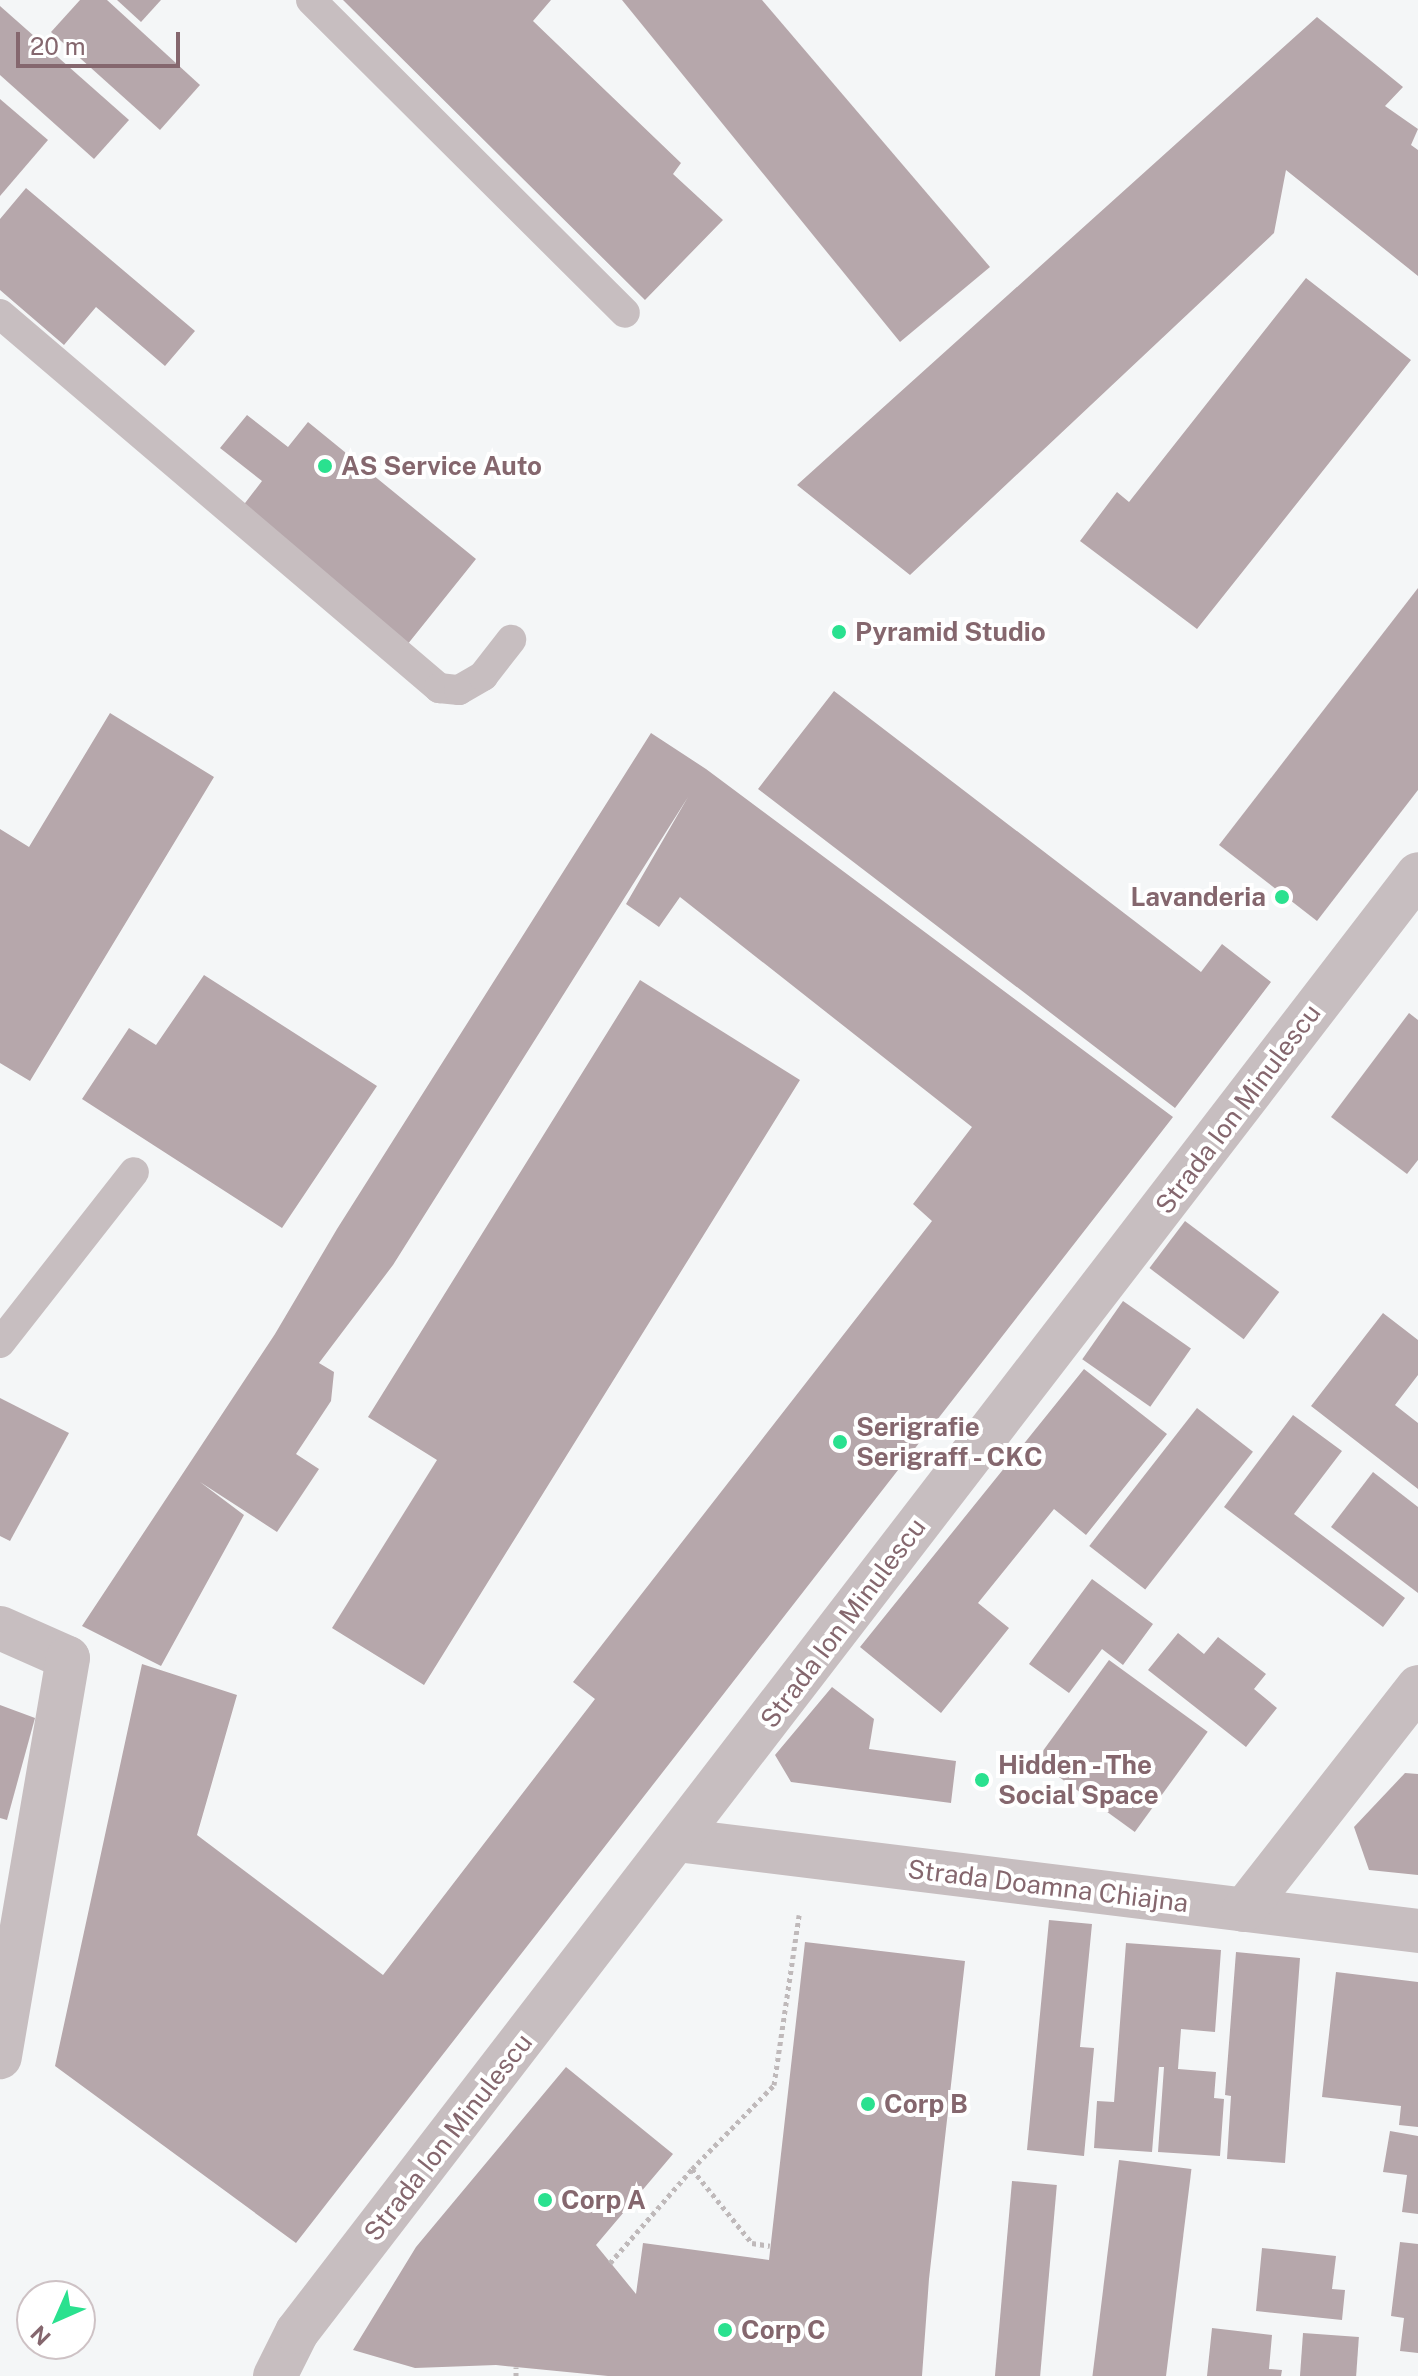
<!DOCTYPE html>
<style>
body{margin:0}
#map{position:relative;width:1418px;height:2376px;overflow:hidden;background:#f4f6f7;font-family:"Public Sans",sans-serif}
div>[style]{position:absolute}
.building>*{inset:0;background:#b6a7ab;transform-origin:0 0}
.path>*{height:5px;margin-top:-2.5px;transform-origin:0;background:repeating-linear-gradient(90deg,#bfb9ba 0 4px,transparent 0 8px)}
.lane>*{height:30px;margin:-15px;padding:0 15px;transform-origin:15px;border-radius:15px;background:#c7bec0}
.street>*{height:44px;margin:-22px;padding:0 22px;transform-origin:22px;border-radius:22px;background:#c7bec0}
.dots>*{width:22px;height:22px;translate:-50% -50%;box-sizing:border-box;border:4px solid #fff;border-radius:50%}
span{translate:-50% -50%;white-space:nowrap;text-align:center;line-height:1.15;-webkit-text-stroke:8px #fff;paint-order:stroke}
.poi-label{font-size:26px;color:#85676e;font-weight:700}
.left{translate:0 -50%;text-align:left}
.right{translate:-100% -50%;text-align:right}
.street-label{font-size:26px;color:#85676e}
.north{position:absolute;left:16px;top:2280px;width:80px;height:80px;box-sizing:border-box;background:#fff;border:2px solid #cec2c5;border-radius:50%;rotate:225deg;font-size:22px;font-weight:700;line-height:32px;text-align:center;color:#85676e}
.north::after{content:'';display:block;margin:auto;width:28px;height:36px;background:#2ae18f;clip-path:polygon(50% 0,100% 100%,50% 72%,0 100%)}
.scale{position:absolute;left:16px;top:32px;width:164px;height:36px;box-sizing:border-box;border:4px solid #85676e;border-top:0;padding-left:10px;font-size:24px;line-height:28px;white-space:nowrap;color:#85676e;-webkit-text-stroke:6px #fff;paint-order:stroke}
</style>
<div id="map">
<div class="building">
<div style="clip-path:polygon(80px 0,107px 0,200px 85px,160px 130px,51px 32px)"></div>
<div style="clip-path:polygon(117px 0,161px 0,141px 22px)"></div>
<div style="clip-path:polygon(343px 0,551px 0,533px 21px,681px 163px,673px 174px,723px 220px,645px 300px)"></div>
<div style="clip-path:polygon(622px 0,762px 0,990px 267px,900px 342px)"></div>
<div style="clip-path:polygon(0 6px,129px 120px,94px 159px,0 75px)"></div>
<div style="clip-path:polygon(1317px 17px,1403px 87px,1385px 106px,1418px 129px,1411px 145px,1418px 150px,1418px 276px,1286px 170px,1274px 233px,910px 575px,797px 485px)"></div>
<div style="clip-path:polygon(0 99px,48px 140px,0 196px)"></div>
<div style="clip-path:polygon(26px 188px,195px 331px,165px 366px,96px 307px,64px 345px,0 290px,0 219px)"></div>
<div style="clip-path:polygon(1306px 278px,1411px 360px,1197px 629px,1080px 541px,1117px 492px,1129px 502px)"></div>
<div style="clip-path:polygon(247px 415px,288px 447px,308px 422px,476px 559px,407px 645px,242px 507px,262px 481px,220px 448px)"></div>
<div style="clip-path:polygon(1418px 588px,1418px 790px,1317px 921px,1219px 845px)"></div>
<div style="clip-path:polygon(834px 691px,1201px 972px,1222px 944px,1271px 982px,1175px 1108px,758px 789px)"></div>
<div style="clip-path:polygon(110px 713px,214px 777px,30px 1081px,0 1063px,0 829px,29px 847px)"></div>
<div style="clip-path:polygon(651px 733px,706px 769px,1173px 1117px,296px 2243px,55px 2066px,142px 1664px,237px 1695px,197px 1835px,383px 1975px,595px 1699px,573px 1682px,932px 1221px,913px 1204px,972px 1127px,680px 897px,659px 927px,626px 904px,688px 797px,393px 1265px,319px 1363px,334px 1372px,331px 1401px,296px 1454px,319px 1469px,277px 1532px,200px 1482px,244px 1515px,161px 1666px,82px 1626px,275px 1334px,337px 1229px)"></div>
<div style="clip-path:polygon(204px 975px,377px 1086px,282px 1228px,82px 1099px,129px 1028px,156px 1045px)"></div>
<div style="clip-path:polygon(640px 980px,800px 1080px,424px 1685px,332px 1628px,437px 1460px,368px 1417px)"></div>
<div style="clip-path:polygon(1409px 1013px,1418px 1020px,1418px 1160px,1407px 1174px,1331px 1117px)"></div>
<div style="left:1185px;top:1221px;width:118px;height:59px;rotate:37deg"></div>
<div style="left:1123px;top:1301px;width:83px;height:71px;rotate:35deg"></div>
<div style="clip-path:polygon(1383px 1313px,1418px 1340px,1418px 1375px,1395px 1405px,1418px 1423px,1418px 1489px,1311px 1406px)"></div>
<div style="clip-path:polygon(1084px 1369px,1167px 1434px,1086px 1535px,1054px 1509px,978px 1603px,1009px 1628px,941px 1713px,860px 1647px)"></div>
<div style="clip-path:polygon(0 1398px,69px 1433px,10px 1541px,0 1536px)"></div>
<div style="left:1197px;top:1408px;width:71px;height:175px;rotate:38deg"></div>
<div style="clip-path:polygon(1293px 1415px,1342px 1451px,1294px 1514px,1405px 1598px,1383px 1627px,1224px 1507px)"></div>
<div style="clip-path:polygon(1373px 1472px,1418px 1507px,1418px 1593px,1331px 1527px)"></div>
<div style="clip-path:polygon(1092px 1579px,1153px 1624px,1123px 1665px,1102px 1649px,1069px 1693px,1029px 1664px)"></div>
<div style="clip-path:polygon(1178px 1633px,1204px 1654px,1218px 1637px,1266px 1674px,1254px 1689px,1277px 1708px,1246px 1747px,1148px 1670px)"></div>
<div style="left:1109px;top:1660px;width:122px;height:124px;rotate:36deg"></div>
<div style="clip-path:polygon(832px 1687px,874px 1719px,869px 1749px,956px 1761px,951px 1803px,791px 1782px,775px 1755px)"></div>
<div style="clip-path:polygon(0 1705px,35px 1718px,7px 1820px,0 1818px)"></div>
<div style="clip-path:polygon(1405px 1773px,1418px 1774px,1418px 1875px,1369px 1870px,1354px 1827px)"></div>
<div style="clip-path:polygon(1049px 1920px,1092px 1924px,1080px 2047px,1094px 2048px,1084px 2156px,1027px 2150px)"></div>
<div style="clip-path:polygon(805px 1942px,965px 1961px,929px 2279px,922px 2376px,608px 2376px,496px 2365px,415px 2368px,353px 2350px,416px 2247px,566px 2067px,673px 2154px,596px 2245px,636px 2294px,643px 2243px,769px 2260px)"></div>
<div style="clip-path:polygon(1126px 1943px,1221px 1950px,1215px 2032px,1181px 2029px,1178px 2069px,1216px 2072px,1214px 2098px,1224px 2099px,1220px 2156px,1158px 2152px,1164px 2067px,1159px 2067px,1152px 2152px,1094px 2148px,1097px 2101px,1114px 2102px)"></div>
<div style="clip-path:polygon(1236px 1952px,1300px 1958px,1285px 2163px,1227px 2159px,1231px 2096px,1225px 2095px)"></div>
<div style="clip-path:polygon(1336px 1972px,1418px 1982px,1418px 2127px,1399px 2125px,1401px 2106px,1322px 2097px)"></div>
<div style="clip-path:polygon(1390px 2131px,1418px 2136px,1418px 2214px,1402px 2212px,1407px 2175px,1383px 2172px)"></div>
<div style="left:1119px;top:2160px;width:73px;height:218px;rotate:7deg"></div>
<div style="left:1012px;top:2181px;width:45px;height:196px;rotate:5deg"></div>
<div style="clip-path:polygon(1400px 2242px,1418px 2244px,1418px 2353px,1400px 2351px,1404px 2318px,1391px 2316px)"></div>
<div style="clip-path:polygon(1262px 2248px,1336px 2256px,1332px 2289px,1345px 2290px,1342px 2320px,1256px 2311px)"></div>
<div style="clip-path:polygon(1212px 2328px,1272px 2335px,1269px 2369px,1282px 2370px,1281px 2376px,1207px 2376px)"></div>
<div style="left:1303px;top:2333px;width:56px;height:43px;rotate:4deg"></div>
</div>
<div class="path">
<div style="left:692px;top:2169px;width:95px;rotate:51deg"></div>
<div style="left:752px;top:2243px;width:18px;rotate:9deg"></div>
<div style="left:610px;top:2263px;width:125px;rotate:-48.9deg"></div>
<div style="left:692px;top:2169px;width:117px;rotate:-45.7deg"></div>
<div style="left:774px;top:2085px;width:172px;rotate:-81.6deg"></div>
<div style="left:516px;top:2376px;width:9px;rotate:-90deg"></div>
</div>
<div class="lane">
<div style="left:311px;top:0;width:443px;rotate:44.9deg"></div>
<div style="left:0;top:314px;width:577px;rotate:40.43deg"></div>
<div style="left:439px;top:688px;width:20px;rotate:6deg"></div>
<div style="left:459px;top:690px;width:28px;rotate:-30deg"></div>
<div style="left:483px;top:676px;width:46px;rotate:-52.1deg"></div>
<div style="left:0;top:1343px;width:217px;rotate:-51.9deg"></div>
</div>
<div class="street">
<div style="left:0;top:1628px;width:74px;rotate:23.8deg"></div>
<div style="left:68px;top:1658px;width:405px;rotate:99.7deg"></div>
<div style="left:677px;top:1840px;width:747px;rotate:7deg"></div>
<div style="left:1244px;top:1910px;width:283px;rotate:-52deg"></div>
<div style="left:275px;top:2376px;width:49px;rotate:-63.4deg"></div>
<div style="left:297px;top:2332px;width:1839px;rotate:-52.44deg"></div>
</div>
<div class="dots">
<div style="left:325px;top:466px;background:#2ae18f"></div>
<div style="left:839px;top:632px;background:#2ae18f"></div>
<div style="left:1282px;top:897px;background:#2ae18f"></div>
<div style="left:840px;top:1442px;background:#2ae18f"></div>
<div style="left:982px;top:1780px;background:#2ae18f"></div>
<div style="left:868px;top:2104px;background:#2ae18f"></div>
<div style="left:545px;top:2200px;background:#2ae18f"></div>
<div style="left:725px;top:2330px;background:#2ae18f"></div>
</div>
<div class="poi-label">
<span class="left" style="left:341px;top:466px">AS Service Auto</span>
<span class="left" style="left:855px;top:632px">Pyramid Studio</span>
<span class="right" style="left:1266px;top:897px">Lavanderia</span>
<span class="left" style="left:856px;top:1442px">Serigrafie<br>Serigraff - CKC</span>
<span class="left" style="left:998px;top:1780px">Hidden - The<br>Social Space</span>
<span class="left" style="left:884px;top:2104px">Corp B</span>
<span class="left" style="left:561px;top:2200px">Corp A</span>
<span class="left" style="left:741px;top:2330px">Corp C</span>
</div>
<div class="street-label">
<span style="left:1238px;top:1109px;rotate:-53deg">Strada Ion Minulescu</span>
<span style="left:843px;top:1623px;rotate:-53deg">Strada Ion Minulescu</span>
<span style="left:1048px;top:1886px;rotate:7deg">Strada Doamna Chiajna</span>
<span style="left:448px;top:2137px;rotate:-52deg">Strada Ion Minulescu</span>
</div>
<div class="north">N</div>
<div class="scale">20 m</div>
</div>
